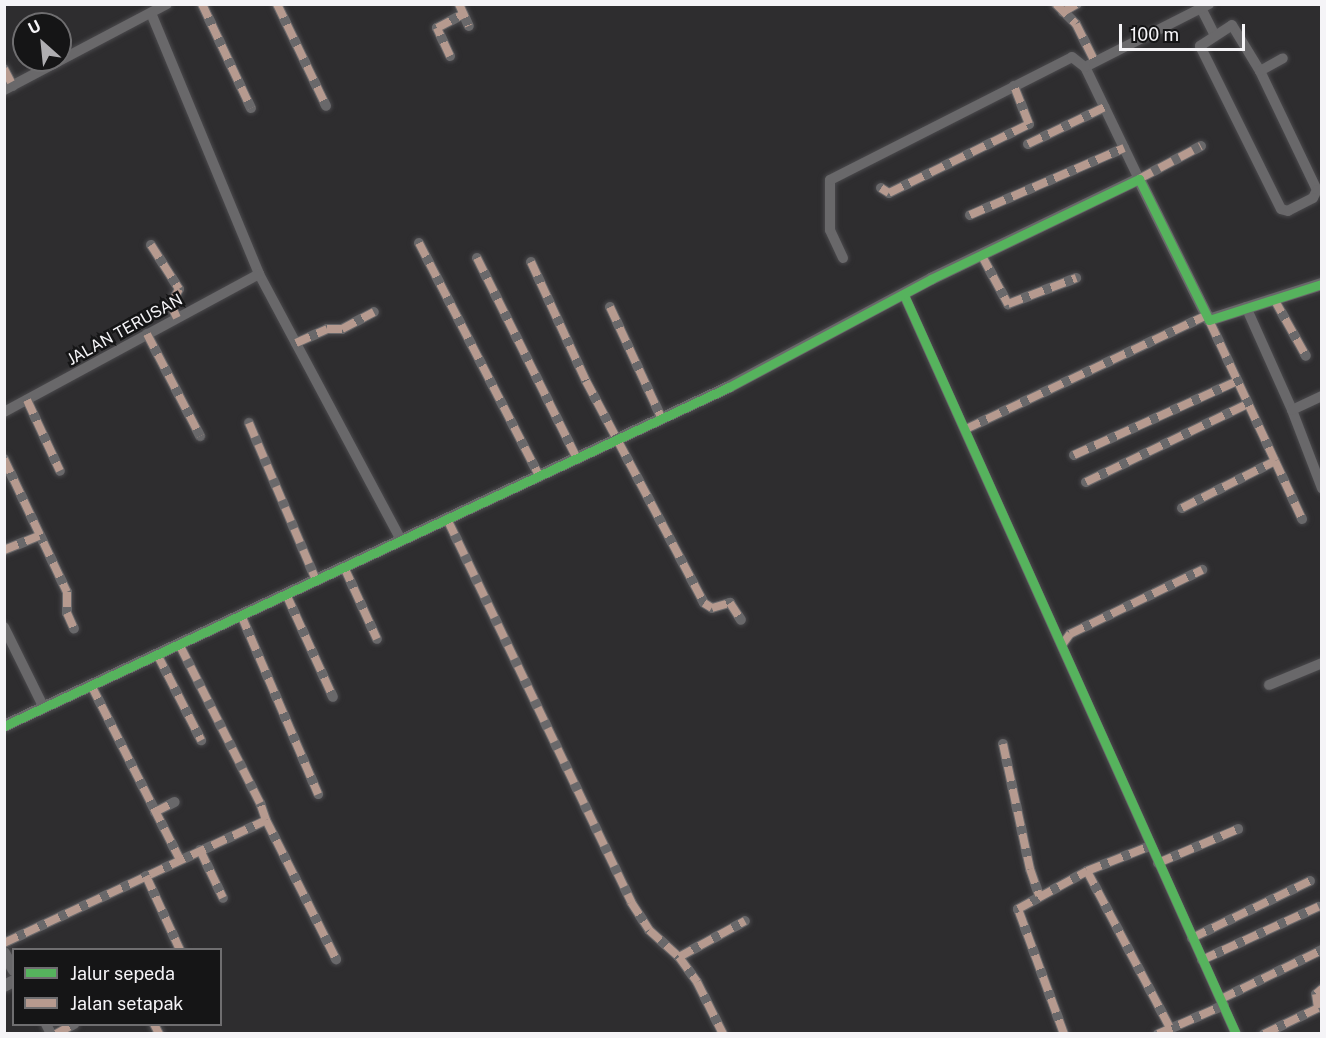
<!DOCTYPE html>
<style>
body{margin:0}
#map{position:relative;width:1326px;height:1038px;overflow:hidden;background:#2e2d2f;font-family:"Public Sans",sans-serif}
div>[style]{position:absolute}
.roads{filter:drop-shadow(0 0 2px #4b4a4d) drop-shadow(0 0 2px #4b4a4d)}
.minor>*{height:10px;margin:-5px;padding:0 5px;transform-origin:5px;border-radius:5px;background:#69686a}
.tertiary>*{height:12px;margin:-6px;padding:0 6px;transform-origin:6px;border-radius:6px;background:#69686a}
.quiet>*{height:8px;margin-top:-4px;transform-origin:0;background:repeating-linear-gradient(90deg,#b69a8f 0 15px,transparent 0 23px)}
.cycleway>*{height:9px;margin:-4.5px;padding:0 4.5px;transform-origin:4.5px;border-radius:4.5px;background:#56b35d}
span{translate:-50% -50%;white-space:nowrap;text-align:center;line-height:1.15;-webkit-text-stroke:5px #151516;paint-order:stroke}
.street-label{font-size:16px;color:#f5f4f7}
.frame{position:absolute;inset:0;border:6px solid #f5f4f7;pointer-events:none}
.legend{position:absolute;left:12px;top:948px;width:210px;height:78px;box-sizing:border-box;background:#151516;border:2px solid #6f6e70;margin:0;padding:8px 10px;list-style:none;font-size:18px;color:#f5f4f7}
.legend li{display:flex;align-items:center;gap:12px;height:30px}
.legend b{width:30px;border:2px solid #6f6e70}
.north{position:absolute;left:12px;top:12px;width:60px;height:60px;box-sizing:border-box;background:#151516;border:2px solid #6f6e70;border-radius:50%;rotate:333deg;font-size:16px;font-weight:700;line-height:24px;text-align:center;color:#f5f4f7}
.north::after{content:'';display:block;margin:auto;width:21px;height:27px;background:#afaeb1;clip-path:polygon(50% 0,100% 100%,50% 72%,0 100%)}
.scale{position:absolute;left:1119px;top:24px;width:126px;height:27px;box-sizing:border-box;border:3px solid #f5f4f7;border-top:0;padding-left:8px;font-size:18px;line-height:21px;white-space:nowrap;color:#f5f4f7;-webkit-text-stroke:4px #151516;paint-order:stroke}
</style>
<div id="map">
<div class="roads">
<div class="minor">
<div style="left:202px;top:4px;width:115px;rotate:64.8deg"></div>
<div style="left:277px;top:4px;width:113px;rotate:64.3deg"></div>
<div style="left:459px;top:4px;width:24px;rotate:66deg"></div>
<div style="left:1056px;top:4px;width:28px;rotate:45deg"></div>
<div style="left:1076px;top:24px;width:40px;rotate:63.4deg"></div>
<div style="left:1201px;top:8px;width:28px;rotate:63deg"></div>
<div style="left:1063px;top:12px;width:16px;rotate:-30deg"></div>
<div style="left:151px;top:13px;width:282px;rotate:67.5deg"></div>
<div style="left:259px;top:274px;width:302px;rotate:61.9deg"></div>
<div style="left:1232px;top:25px;width:54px;rotate:58.7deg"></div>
<div style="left:1260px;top:71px;width:132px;rotate:64.4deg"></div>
<div style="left:1317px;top:190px;width:9px;rotate:117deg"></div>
<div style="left:1313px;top:198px;width:28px;rotate:153deg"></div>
<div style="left:1288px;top:211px;width:7px;rotate:-164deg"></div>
<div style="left:1281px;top:209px;width:182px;rotate:-116.4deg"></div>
<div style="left:1200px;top:46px;width:38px;rotate:-33deg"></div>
<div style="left:450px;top:56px;width:31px;rotate:-115deg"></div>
<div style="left:437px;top:28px;width:30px;rotate:-28deg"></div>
<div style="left:4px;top:69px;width:19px;rotate:62deg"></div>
<div style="left:1260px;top:71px;width:26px;rotate:-29deg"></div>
<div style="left:4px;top:90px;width:184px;rotate:-27.8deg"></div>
<div style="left:1028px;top:144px;width:85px;rotate:-25.7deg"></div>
<div style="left:1201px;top:146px;width:70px;rotate:152deg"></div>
<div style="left:1139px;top:179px;width:124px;rotate:-115.7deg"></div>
<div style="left:1085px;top:67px;width:139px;rotate:-26.9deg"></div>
<div style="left:881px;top:188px;width:9px;rotate:32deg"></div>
<div style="left:889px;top:193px;width:156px;rotate:-26.2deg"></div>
<div style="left:1029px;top:124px;width:41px;rotate:-111.5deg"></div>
<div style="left:970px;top:215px;width:168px;rotate:-23.5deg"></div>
<div style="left:419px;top:243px;width:263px;rotate:62.7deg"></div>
<div style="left:151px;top:245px;width:52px;rotate:57.5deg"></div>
<div style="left:179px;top:289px;width:18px;rotate:117deg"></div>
<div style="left:171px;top:305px;width:14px;rotate:65deg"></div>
<div style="left:982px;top:256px;width:55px;rotate:61.6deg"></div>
<div style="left:1008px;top:304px;width:73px;rotate:-20.9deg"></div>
<div style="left:477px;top:258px;width:225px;rotate:63.5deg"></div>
<div style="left:843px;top:258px;width:31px;rotate:-115deg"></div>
<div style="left:830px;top:230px;width:50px;rotate:-90deg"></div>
<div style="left:830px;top:180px;width:271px;rotate:-26.9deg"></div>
<div style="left:1072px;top:57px;width:16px;rotate:38deg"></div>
<div style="left:531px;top:262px;width:131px;rotate:65.2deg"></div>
<div style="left:586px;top:381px;width:251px;rotate:62deg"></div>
<div style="left:704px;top:603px;width:9px;rotate:32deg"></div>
<div style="left:712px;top:608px;width:19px;rotate:-16deg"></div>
<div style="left:730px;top:603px;width:20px;rotate:57deg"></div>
<div style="left:904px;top:295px;width:810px;rotate:65.81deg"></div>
<div style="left:1274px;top:299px;width:65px;rotate:60.7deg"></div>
<div style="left:610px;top:307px;width:123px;rotate:65.1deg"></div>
<div style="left:1246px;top:307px;width:113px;rotate:65.9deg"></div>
<div style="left:1292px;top:410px;width:84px;rotate:69deg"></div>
<div style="left:147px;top:334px;width:115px;rotate:62.5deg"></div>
<div style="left:296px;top:343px;width:34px;rotate:-24deg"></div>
<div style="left:327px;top:329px;width:15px"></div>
<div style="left:342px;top:329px;width:36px;rotate:-28deg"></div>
<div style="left:27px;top:400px;width:78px;rotate:65.1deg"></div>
<div style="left:1292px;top:410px;width:33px;rotate:-25deg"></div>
<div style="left:4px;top:412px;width:290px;rotate:-28.4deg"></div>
<div style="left:249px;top:423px;width:171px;rotate:66.9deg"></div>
<div style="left:966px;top:429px;width:267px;rotate:-25.3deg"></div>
<div style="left:1074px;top:455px;width:179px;rotate:-24.4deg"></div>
<div style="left:4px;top:459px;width:147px;rotate:64.7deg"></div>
<div style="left:67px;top:592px;width:21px;rotate:90deg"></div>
<div style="left:67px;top:613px;width:17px;rotate:66deg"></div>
<div style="left:1275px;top:461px;width:64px;rotate:65deg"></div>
<div style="left:1086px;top:482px;width:179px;rotate:-25.8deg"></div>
<div style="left:1182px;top:508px;width:104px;rotate:-26.8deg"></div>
<div style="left:1275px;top:461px;width:156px;rotate:-115.1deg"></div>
<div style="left:448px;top:521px;width:423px;rotate:64.3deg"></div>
<div style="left:631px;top:902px;width:33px;rotate:57deg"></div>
<div style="left:649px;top:930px;width:40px;rotate:42deg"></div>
<div style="left:679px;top:957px;width:31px;rotate:54deg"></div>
<div style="left:697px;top:982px;width:58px;rotate:63.4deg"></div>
<div style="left:4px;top:550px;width:38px;rotate:-22deg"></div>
<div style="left:344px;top:567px;width:79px;rotate:65.4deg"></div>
<div style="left:286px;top:594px;width:113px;rotate:65.5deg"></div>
<div style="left:241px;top:615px;width:195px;rotate:66.7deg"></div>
<div style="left:4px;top:627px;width:90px;rotate:63.7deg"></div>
<div style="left:1062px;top:645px;width:14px;rotate:-54deg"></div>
<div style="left:1070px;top:634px;width:147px;rotate:-25.9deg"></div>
<div style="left:157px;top:654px;width:97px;rotate:62.9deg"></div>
<div style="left:91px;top:685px;width:196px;rotate:63deg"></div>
<div style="left:1269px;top:685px;width:57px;rotate:-22.5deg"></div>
<div style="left:1003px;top:744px;width:128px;rotate:77.8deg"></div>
<div style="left:1030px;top:869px;width:28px;rotate:71deg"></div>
<div style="left:155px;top:812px;width:22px;rotate:-27deg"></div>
<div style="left:266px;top:820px;width:156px;rotate:63.3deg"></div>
<div style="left:200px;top:850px;width:53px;rotate:64.4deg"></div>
<div style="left:1158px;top:863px;width:87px;rotate:-23deg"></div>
<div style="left:1087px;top:871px;width:178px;rotate:62.1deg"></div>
<div style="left:146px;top:876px;width:81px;rotate:65.3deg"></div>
<div style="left:1192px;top:938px;width:131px;rotate:-25.8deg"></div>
<div style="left:4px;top:943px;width:289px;rotate:-25.1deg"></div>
<div style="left:266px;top:820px;width:18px;rotate:-109deg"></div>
<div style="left:260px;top:803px;width:178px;rotate:-117deg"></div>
<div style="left:679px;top:957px;width:75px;rotate:-28.6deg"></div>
<div style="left:1202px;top:960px;width:128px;rotate:-24.6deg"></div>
<div style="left:1221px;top:999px;width:112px;rotate:-25.9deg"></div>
<div style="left:46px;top:1024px;width:11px;rotate:63deg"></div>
<div style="left:154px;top:1024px;width:11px;rotate:63deg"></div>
<div style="left:56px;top:1034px;width:21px;rotate:-29deg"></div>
<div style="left:1064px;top:1034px;width:133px;rotate:-110.2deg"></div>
<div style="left:1018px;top:909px;width:79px;rotate:-28.8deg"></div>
<div style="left:1087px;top:871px;width:68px;rotate:-21.6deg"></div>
<div style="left:1158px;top:1034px;width:72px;rotate:-23.7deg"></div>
<div style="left:1264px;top:1034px;width:60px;rotate:-25.7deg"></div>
<div style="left:1318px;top:1008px;width:14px;rotate:-98deg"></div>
<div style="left:1316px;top:994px;width:8px;rotate:-40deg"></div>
</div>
<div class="tertiary">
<div style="left:4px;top:726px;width:800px;rotate:-25.06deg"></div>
<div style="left:729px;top:387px;width:229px;rotate:-28.1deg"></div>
<div style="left:931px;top:279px;width:231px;rotate:-25.7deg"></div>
<div style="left:1139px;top:179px;width:157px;rotate:63.6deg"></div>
<div style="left:1209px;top:320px;width:119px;rotate:-17.7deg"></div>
<div style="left:4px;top:953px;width:20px;rotate:60deg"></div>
<div style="left:4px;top:986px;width:11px;rotate:-27deg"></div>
</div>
</div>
<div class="quiet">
<div style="left:202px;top:4px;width:115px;rotate:64.8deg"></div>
<div style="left:277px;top:4px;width:113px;rotate:64.3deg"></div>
<div style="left:459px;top:4px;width:24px;rotate:66deg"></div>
<div style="left:1056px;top:4px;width:28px;rotate:45deg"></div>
<div style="left:1076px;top:24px;width:40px;rotate:63.4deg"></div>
<div style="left:1063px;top:12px;width:16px;rotate:-30deg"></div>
<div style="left:450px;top:56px;width:31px;rotate:-115deg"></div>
<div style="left:437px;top:28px;width:30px;rotate:-28deg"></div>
<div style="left:4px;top:69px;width:19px;rotate:62deg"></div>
<div style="left:1028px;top:144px;width:85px;rotate:-25.7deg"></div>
<div style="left:1139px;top:179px;width:70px;rotate:-28deg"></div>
<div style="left:881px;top:188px;width:9px;rotate:32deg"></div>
<div style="left:889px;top:193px;width:156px;rotate:-26.2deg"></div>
<div style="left:1029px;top:124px;width:41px;rotate:-111.5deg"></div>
<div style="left:970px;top:215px;width:168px;rotate:-23.5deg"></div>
<div style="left:419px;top:243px;width:263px;rotate:62.7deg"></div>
<div style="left:151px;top:245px;width:52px;rotate:57.5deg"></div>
<div style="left:179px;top:289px;width:18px;rotate:117deg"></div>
<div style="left:171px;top:305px;width:14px;rotate:65deg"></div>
<div style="left:982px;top:256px;width:55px;rotate:61.6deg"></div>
<div style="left:1008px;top:304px;width:73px;rotate:-20.9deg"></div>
<div style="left:477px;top:258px;width:225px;rotate:63.5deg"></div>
<div style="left:531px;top:262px;width:131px;rotate:65.2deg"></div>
<div style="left:586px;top:381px;width:251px;rotate:62deg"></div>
<div style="left:704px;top:603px;width:9px;rotate:32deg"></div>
<div style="left:712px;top:608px;width:19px;rotate:-16deg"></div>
<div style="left:730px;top:603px;width:20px;rotate:57deg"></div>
<div style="left:1274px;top:299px;width:65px;rotate:60.7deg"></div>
<div style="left:610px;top:307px;width:123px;rotate:65.1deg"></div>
<div style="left:147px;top:334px;width:115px;rotate:62.5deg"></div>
<div style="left:296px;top:343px;width:34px;rotate:-24deg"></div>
<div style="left:327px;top:329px;width:15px"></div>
<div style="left:342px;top:329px;width:36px;rotate:-28deg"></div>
<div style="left:27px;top:400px;width:78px;rotate:65.1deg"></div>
<div style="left:249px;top:423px;width:171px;rotate:66.9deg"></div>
<div style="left:966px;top:429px;width:267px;rotate:-25.3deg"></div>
<div style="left:1074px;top:455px;width:179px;rotate:-24.4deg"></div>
<div style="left:4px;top:459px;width:147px;rotate:64.7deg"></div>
<div style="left:67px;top:592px;width:21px;rotate:90deg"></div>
<div style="left:67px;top:613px;width:17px;rotate:66deg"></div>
<div style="left:1275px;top:461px;width:64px;rotate:65deg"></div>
<div style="left:1086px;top:482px;width:179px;rotate:-25.8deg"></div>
<div style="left:1182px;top:508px;width:104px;rotate:-26.8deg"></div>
<div style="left:1275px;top:461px;width:156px;rotate:-115.1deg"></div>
<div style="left:448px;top:521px;width:423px;rotate:64.3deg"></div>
<div style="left:631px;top:902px;width:33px;rotate:57deg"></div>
<div style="left:649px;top:930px;width:40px;rotate:42deg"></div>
<div style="left:679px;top:957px;width:31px;rotate:54deg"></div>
<div style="left:697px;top:982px;width:58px;rotate:63.4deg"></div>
<div style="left:4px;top:550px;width:38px;rotate:-22deg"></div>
<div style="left:344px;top:567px;width:79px;rotate:65.4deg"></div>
<div style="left:286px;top:594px;width:113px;rotate:65.5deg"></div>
<div style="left:241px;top:615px;width:195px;rotate:66.7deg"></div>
<div style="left:1062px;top:645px;width:14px;rotate:-54deg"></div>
<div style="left:1070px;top:634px;width:147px;rotate:-25.9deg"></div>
<div style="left:157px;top:654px;width:97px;rotate:62.9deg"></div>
<div style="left:91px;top:685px;width:196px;rotate:63deg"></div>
<div style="left:1003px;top:744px;width:128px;rotate:77.8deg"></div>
<div style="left:1030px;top:869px;width:28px;rotate:71deg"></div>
<div style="left:155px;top:812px;width:22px;rotate:-27deg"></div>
<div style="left:266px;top:820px;width:156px;rotate:63.3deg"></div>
<div style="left:200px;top:850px;width:53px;rotate:64.4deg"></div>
<div style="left:1158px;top:863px;width:87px;rotate:-23deg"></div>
<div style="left:1087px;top:871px;width:178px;rotate:62.1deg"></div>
<div style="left:146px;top:876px;width:81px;rotate:65.3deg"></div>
<div style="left:1192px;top:938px;width:131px;rotate:-25.8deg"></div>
<div style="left:4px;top:943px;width:289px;rotate:-25.1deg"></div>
<div style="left:266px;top:820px;width:18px;rotate:-109deg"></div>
<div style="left:260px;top:803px;width:178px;rotate:-117deg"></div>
<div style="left:679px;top:957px;width:75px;rotate:-28.6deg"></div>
<div style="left:1202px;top:960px;width:128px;rotate:-24.6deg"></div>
<div style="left:1221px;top:999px;width:112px;rotate:-25.9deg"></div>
<div style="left:154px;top:1024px;width:11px;rotate:63deg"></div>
<div style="left:56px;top:1034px;width:21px;rotate:-29deg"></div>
<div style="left:1064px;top:1034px;width:133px;rotate:-110.2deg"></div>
<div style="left:1018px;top:909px;width:79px;rotate:-28.8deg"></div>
<div style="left:1087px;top:871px;width:68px;rotate:-21.6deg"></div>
<div style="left:1158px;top:1034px;width:72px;rotate:-23.7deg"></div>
<div style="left:1264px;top:1034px;width:60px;rotate:-25.7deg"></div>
<div style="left:1318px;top:1008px;width:14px;rotate:-98deg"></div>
<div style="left:1316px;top:994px;width:8px;rotate:-40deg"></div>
</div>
<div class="cycleway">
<div style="left:904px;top:295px;width:810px;rotate:65.81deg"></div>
<div style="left:4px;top:726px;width:800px;rotate:-25.06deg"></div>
<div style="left:729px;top:387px;width:229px;rotate:-28.1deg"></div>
<div style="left:931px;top:279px;width:231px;rotate:-25.7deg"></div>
<div style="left:1139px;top:179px;width:157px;rotate:63.6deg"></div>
<div style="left:1209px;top:320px;width:119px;rotate:-17.7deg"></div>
</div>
<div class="street-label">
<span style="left:125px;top:330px;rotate:-29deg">JALAN TERUSAN</span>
</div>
<div class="frame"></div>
<ul class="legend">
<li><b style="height:8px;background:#56b35d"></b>Jalur sepeda</li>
<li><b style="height:8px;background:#b69a8f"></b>Jalan setapak</li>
</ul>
<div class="north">U</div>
<div class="scale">100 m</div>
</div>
